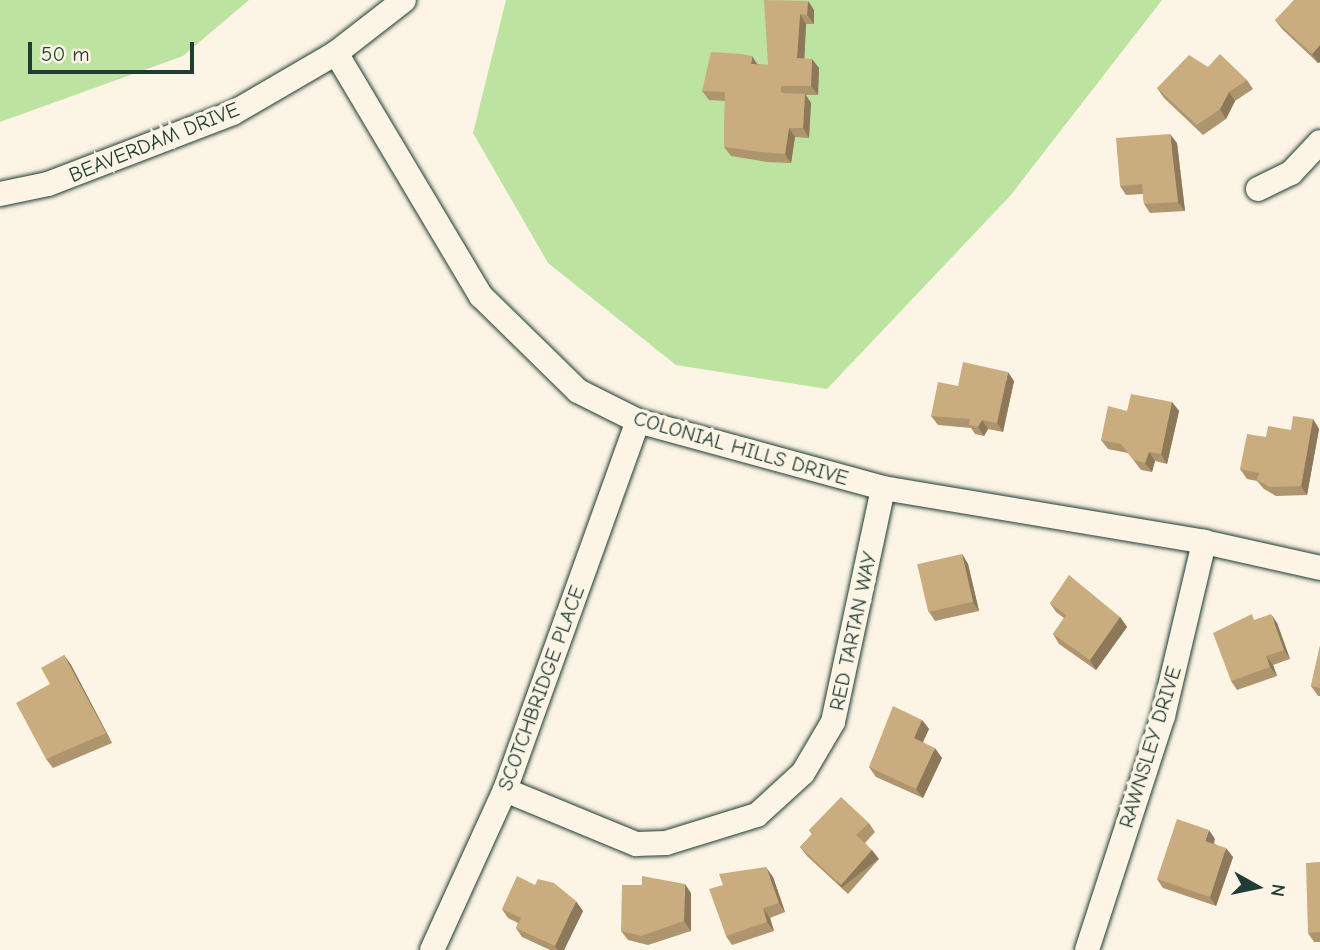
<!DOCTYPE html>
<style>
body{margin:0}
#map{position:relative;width:1320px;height:950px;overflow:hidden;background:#fcf5e5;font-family:"Comic Neue",sans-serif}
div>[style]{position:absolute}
.green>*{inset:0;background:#bce4a0}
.roads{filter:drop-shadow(0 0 2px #1f3d34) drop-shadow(0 0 2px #1f3d34)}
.minor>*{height:24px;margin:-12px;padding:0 12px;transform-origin:12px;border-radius:12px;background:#fcf5e5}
.wall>*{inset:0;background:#ae956d}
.shaded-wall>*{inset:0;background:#8d7959;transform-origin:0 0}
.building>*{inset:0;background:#caad7f;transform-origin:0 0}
span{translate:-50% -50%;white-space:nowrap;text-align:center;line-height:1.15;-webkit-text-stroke:7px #fcf5e5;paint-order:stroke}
.street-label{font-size:21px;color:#1f3d34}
.north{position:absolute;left:1222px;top:852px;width:70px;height:70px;-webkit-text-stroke:5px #fcf5e5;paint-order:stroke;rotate:99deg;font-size:19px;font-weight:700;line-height:28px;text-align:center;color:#1f3d34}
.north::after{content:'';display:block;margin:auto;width:24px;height:32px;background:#1f3d34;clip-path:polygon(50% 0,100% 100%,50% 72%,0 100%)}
.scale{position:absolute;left:28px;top:42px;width:166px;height:32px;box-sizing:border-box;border:4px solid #1f3d34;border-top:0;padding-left:9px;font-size:21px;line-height:24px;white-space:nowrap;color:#1f3d34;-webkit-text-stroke:5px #fcf5e5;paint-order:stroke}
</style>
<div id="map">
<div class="green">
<div style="clip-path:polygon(0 0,249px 0,183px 56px,0 122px)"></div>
<div style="clip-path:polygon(506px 0,1162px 0,1010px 196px,827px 389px,676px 365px,548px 263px,473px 133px)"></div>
</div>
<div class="roads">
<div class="minor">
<div style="left:336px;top:53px;width:283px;rotate:59.2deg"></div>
<div style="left:481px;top:296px;width:136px;rotate:44.4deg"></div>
<div style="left:578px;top:391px;width:67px;rotate:26.6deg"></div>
<div style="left:638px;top:421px;width:254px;rotate:15.3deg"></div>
<div style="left:883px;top:488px;width:326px;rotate:9.5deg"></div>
<div style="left:1204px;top:542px;width:119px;rotate:12.6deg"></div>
<div style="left:1258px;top:189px;width:37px;rotate:-26deg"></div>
<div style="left:1291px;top:173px;width:42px;rotate:-46.9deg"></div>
<div style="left:0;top:194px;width:49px;rotate:-11.8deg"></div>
<div style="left:48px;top:184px;width:198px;rotate:-21deg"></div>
<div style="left:233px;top:113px;width:119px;rotate:-30.2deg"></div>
<div style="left:336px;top:53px;width:86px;rotate:-37.9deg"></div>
<div style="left:505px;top:790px;width:142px;rotate:22.4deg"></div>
<div style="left:636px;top:844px;width:30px;rotate:-2deg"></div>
<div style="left:666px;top:843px;width:95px;rotate:-17.1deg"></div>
<div style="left:757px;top:815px;width:62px;rotate:-42.4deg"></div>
<div style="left:803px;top:773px;width:59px;rotate:-59.5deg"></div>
<div style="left:833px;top:722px;width:239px;rotate:-77.9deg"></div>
<div style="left:432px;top:950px;width:176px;rotate:-65.5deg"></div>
<div style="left:505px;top:790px;width:392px;rotate:-70.2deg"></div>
<div style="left:1087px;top:950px;width:246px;rotate:-72deg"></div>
<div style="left:1163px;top:716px;width:179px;rotate:-76.7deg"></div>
</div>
</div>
<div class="wall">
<div style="clip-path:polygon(1320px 0,1320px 62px,1318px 63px,1282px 29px,1275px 20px)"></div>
<div style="clip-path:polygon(808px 1px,814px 10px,814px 24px,806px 24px,804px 58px,819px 68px,818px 95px,806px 95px,811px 103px,809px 138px,795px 137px,791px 163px,767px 162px,731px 156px,724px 147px,725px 101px,709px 100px,702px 91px,757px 64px,768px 65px)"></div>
<div style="clip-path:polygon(1208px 67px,1247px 80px,1253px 89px,1235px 101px,1226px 119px,1203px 135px,1164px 98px,1157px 88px)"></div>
<div style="clip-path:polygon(1177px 143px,1185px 211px,1150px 213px,1144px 204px,1143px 194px,1126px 195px,1120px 186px)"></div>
<div style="clip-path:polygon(1014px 381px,1003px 432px,988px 429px,984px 436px,975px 434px,971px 428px,938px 425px,931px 416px,958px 386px)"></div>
<div style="clip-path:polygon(1172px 402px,1179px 411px,1167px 464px,1155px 461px,1152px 472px,1141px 470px,1128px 453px,1108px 449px,1101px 440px,1127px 411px)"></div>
<div style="clip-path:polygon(1313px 419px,1319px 429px,1307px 495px,1276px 496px,1264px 489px,1257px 481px,1247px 479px,1240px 469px,1266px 437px,1291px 430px)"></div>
<div style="clip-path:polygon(962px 554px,968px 564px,979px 611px,935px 621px,929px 612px)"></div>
<div style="clip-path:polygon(1050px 603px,1120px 617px,1127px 627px,1096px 670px,1059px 644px,1053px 634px,1064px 618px,1056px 612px)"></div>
<div style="clip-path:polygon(1256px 620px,1277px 623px,1290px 659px,1273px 665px,1277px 676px,1237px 690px,1231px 681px)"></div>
<div style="clip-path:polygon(1320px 646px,1320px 696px,1318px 696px,1311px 686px)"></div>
<div style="clip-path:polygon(64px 655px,71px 665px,112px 743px,53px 768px,46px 759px,50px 684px)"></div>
<div style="clip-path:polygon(922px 720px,929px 729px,923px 742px,942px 758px,923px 798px,876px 777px,869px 767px)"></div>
<div style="clip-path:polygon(869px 823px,875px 832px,865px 843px,879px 859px,848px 894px,807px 856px,800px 847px,812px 834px,809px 830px)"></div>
<div style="clip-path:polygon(1215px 839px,1214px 843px,1233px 857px,1216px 906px,1163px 888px,1157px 879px)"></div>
<div style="clip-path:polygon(1320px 862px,1320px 942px,1314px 942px,1308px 933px)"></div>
<div style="clip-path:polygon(773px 877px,785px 912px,770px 918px,774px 931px,732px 945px,726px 936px,723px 885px)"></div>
<div style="clip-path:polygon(691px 893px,691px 931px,648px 945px,628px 940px,621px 931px)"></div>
<div style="clip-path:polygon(502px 909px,583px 911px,564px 950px,550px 950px,522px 937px,516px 928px,518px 923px,508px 918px)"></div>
</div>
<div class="shaded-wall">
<div style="clip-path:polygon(808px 1px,814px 10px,814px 24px,807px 15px)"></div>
<div style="clip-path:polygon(800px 14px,806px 24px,804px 67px,797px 58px)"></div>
<div style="clip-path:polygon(1320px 45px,1320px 62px,1318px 63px,1312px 54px)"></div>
<div style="clip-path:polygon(752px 56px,758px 65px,751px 64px)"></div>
<div style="clip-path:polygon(812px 59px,819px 68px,818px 95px,811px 86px)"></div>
<div style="clip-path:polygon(1229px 92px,1235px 101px,1226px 119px,1220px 109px)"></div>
<div style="clip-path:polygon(805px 94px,811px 103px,809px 138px,803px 128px)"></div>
<div style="clip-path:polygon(789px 128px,795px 137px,791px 163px,785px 154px)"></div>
<div style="clip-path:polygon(1170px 134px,1177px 143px,1185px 211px,1178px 202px)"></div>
<div style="clip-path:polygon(1008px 372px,1014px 381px,1003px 432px,997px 423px)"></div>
<div style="clip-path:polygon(1172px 402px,1179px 411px,1167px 464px,1161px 454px)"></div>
<div style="clip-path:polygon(1313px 419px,1319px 429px,1307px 495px,1301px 486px)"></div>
<div style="clip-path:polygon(982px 420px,988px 429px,984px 436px,978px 427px)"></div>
<div style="clip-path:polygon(1149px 452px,1155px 461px,1152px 472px,1145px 463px)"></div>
<div style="clip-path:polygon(962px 554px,968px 564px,979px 611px,973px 602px)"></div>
<div style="clip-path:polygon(1271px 614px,1277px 623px,1290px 659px,1284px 650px)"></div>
<div style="clip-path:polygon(1120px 617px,1127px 627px,1096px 670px,1090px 660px)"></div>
<div style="clip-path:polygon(64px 655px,71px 665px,112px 743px,106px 733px)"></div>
<div style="clip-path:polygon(1266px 656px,1273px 665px,1277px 676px,1270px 667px)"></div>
<div style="clip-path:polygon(922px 720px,929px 729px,920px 748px,914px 738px)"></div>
<div style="clip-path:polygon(935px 748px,942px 758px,923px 798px,916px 789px)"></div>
<div style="clip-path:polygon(1209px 830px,1215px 839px,1211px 850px,1205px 841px)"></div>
<div style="clip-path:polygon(1226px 848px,1233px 857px,1216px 906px,1210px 897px)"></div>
<div style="left:872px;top:850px;width:11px;height:47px;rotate:52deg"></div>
<div style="clip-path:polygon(766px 867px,773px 877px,785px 912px,779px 903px)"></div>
<div style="clip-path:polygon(685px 884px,691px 893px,691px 931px,684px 921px)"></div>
<div style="clip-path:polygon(576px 901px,583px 911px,564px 950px,558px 950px,555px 946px)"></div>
<div style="clip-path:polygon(763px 908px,770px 918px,774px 931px,767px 922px)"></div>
</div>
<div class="building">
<div style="clip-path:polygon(764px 0,808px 1px,807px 15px,800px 14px,797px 58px,812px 59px,811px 86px,781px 86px,781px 93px,805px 94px,803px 128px,789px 128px,785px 154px,761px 152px,724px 147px,725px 92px,702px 91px,711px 52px,742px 54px,752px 56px,751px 64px,768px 65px)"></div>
<div style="clip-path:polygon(1294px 0,1320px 0,1320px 45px,1312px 54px,1275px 20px)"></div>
<div style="clip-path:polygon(1220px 54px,1247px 80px,1229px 92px,1220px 109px,1197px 125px,1157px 88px,1189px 55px,1208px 67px)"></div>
<div style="clip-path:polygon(1170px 134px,1178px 202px,1144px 204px,1142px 184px,1120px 186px,1116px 138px)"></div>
<div style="clip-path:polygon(963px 362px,1008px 372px,997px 423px,982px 420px,978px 427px,969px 425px,970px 419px,931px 416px,938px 382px,958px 386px)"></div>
<div style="clip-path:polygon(1131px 394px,1172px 402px,1161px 454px,1149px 452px,1145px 463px,1134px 460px,1121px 444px,1101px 440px,1108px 406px,1127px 411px)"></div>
<div style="clip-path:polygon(1293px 416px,1313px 419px,1301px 486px,1270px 487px,1257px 480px,1259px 473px,1240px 469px,1247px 434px,1266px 437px,1268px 426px,1291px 430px)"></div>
<div style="left:962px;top:554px;width:49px;height:46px;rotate:77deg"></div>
<div style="clip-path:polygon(1069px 575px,1120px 617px,1090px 660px,1053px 634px,1066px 615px,1050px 603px)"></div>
<div style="clip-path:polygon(1252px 614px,1254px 620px,1271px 614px,1284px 650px,1266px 656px,1270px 667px,1231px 681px,1213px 633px)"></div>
<div style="clip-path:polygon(1320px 646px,1320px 688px,1311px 686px)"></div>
<div style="clip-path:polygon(64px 655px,106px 733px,46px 759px,16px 703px,50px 684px,41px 668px)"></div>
<div style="clip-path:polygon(893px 706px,922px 720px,914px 738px,935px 748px,916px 789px,869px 767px)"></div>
<div style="clip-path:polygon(841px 797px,869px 823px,856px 835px,872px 850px,841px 885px,800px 847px,813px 833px,809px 830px)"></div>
<div style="clip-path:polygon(1177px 819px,1209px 830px,1205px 841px,1226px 848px,1210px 897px,1157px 879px)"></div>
<div style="clip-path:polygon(1320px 862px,1320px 932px,1308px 933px,1306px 863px)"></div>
<div style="clip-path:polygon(766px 867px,779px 903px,763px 908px,767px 922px,726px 936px,709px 889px,723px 885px,719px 874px)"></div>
<div style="clip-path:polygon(517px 876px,535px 885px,538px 879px,554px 883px,576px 901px,555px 946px,516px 928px,521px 918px,502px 909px)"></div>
<div style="clip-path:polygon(642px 876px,685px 884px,684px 921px,641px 936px,621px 931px,622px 885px,642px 885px)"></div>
</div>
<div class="street-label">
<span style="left:154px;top:142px;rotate:-22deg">BEAVERDAM DRIVE</span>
<span style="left:741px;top:448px;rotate:16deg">COLONIAL HILLS DRIVE</span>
<span style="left:853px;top:631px;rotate:-78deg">RED TARTAN WAY</span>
<span style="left:541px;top:688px;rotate:-70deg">SCOTCHBRIDGE PLACE</span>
<span style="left:1150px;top:747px;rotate:-73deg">RAWNSLEY DRIVE</span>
</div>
<div class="north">N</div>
<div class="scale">50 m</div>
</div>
